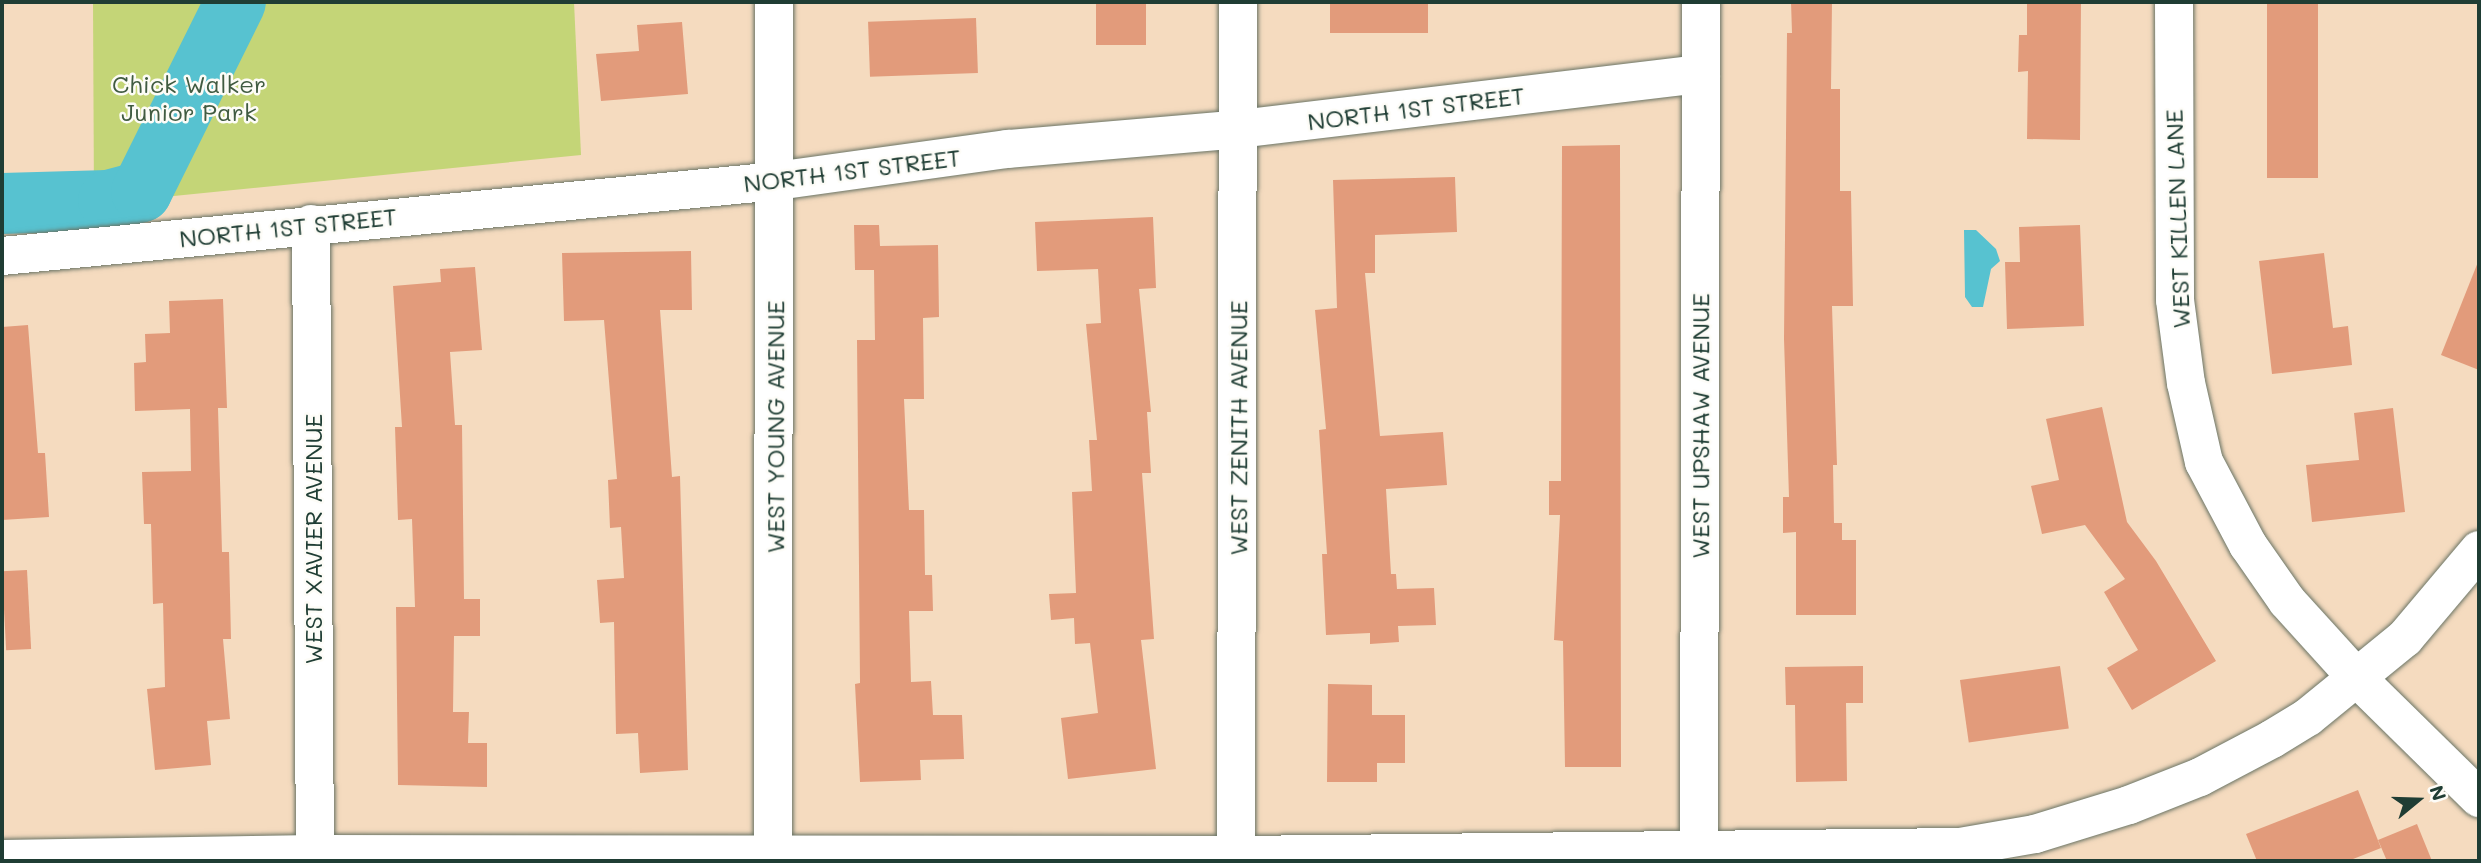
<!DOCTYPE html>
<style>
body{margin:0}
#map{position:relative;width:2481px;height:863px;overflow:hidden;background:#f5dbbf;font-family:Mali,sans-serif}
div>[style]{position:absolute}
.green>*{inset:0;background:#c4d577}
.water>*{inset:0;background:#57c2d0}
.river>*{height:61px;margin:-30.5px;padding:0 30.5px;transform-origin:30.5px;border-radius:30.5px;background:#57c2d0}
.building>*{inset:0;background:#e29b7b;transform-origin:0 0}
.roads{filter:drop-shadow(0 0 2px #6a7465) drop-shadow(0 0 2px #6a7465)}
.minor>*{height:38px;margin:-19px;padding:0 19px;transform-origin:19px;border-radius:19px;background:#fff}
.tertiary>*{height:38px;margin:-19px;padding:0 19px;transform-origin:19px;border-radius:19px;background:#fff}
span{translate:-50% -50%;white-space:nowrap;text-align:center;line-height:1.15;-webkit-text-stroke:5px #fdfcf7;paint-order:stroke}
.park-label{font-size:24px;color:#405b41}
.street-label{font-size:24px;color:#1f3d34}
.frame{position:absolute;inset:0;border:4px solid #1f3d34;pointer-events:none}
.north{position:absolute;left:2383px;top:765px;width:70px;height:70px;-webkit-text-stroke:5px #fdfcf7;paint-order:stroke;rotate:71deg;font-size:19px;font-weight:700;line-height:28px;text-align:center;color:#1f3d34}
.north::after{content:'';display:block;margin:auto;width:24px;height:32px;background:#1f3d34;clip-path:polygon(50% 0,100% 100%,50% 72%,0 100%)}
</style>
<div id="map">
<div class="green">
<div style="clip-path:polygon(93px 2px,574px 2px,581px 155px,94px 204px)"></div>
</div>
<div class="water">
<div style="clip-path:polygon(1964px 230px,1976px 230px,1996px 249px,2000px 261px,1991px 269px,1983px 307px,1972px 307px,1965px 297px)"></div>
</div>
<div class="river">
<div style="left:2px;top:203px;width:106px;rotate:-1.6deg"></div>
<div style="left:108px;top:200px;width:34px;rotate:-15deg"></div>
<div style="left:141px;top:191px;width:211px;rotate:-63.6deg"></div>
</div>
<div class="building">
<div style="left:1096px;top:2px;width:50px;height:43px"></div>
<div style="left:1330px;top:2px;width:98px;height:31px"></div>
<div style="clip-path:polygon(1791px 2px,1832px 2px,1831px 89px,1840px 89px,1840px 191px,1851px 191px,1853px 306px,1832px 306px,1837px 465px,1833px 465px,1834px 523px,1842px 523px,1842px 540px,1856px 540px,1856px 615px,1796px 615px,1796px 532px,1783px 533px,1783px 497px,1789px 497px,1784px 339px,1787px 33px,1792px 33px)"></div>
<div style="clip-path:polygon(2027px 2px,2081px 2px,2080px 140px,2027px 139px,2028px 71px,2018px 72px,2019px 35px,2027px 35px)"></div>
<div style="left:2267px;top:2px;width:51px;height:176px"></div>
<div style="left:976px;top:18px;width:55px;height:108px;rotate:88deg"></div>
<div style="clip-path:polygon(682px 22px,688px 94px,601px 101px,596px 54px,639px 51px,637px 25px)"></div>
<div style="clip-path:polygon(1620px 145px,1621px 767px,1565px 767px,1563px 641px,1554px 640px,1560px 515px,1549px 515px,1549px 481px,1561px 481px,1562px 146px)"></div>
<div style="clip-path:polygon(1455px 177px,1457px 232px,1375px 235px,1375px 273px,1365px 273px,1380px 436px,1443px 432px,1447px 485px,1386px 489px,1391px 574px,1396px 574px,1397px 589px,1434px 588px,1436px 625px,1398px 626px,1399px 642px,1370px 644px,1370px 633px,1326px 635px,1322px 554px,1327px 554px,1319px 430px,1326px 429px,1315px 310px,1337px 308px,1333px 180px)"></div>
<div style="clip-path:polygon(1153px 217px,1156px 288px,1139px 289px,1151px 412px,1147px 412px,1151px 473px,1142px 473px,1154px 639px,1141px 640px,1156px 769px,1068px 779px,1061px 718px,1098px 713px,1090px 643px,1075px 644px,1074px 618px,1051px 620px,1049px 594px,1076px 593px,1072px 492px,1092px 491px,1089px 440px,1097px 440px,1086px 324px,1101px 323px,1098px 269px,1037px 271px,1035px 222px)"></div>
<div style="clip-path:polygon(854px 225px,879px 225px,880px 246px,938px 245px,939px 317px,923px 318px,924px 399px,904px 399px,909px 510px,924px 510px,925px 575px,932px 575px,933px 611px,909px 611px,911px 682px,931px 681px,933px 715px,962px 715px,964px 759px,920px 760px,921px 780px,860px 782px,855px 684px,860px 683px,857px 340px,875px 340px,874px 270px,855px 270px)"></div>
<div style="clip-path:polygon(2080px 225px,2084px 326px,2007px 329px,2005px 262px,2020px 262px,2019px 227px)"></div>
<div style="clip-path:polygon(691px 251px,692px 310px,660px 310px,672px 477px,680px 476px,688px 770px,640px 773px,638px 733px,616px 734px,614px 622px,600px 623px,597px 580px,624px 578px,621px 527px,610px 528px,608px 480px,617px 479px,604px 320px,564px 321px,562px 253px)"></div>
<div style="clip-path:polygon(2324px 253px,2333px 328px,2348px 326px,2352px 365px,2272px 374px,2259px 261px)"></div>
<div style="clip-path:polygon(2478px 262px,2479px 263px,2479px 370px,2441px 355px)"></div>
<div style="clip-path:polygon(475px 267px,482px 350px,450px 352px,455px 425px,462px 425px,464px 599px,480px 599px,480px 636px,454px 636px,453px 712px,469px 712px,468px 743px,487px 743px,487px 787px,398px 785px,396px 607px,415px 607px,412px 519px,398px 520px,395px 427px,402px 427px,393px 286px,441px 282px,440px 269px)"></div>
<div style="clip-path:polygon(223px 299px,227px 408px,218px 408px,222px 552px,229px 552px,231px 639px,223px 639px,230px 719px,207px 721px,211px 765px,155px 770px,147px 689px,165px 687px,163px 603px,153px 604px,151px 524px,144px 524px,142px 472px,191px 471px,190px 409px,135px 411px,134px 363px,146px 362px,145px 334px,170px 333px,169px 301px)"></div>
<div style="clip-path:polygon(28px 325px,38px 453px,45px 453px,49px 517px,2px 520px,2px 327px)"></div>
<div style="clip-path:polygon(2102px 407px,2127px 522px,2156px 561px,2216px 661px,2132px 710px,2107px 668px,2138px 650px,2104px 592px,2125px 579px,2085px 525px,2042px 534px,2031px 486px,2059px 480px,2046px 419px)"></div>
<div style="clip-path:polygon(2393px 408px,2405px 512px,2312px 522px,2306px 465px,2359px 460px,2354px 413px)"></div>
<div style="left:27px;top:570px;width:79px;height:25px;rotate:87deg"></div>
<div style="clip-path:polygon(1863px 666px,1863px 703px,1846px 703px,1847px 781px,1796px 782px,1795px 705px,1786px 705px,1785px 667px)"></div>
<div style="left:2060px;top:666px;width:63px;height:101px;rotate:82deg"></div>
<div style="clip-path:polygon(1328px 684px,1372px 685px,1372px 715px,1405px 715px,1405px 763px,1377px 763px,1377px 782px,1327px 782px)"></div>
<div style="clip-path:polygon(2358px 790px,2381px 848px,2348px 861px,2257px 861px,2246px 834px)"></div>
<div style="clip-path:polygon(2417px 824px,2432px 861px,2387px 861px,2378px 840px)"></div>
</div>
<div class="roads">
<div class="minor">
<div style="left:2174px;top:2px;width:298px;rotate:89.8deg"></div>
<div style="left:2175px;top:300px;width:84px;rotate:82.5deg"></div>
<div style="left:2186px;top:383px;width:81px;rotate:77.2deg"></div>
<div style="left:2204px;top:462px;width:94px;rotate:62.1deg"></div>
<div style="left:2248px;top:545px;width:68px;rotate:55.1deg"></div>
<div style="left:2287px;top:601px;width:103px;rotate:47.8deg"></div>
<div style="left:2356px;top:677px;width:173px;rotate:44.5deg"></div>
<div style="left:311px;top:224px;width:637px;rotate:89.64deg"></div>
<div style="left:2px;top:256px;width:778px;rotate:-5.53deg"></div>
<div style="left:776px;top:181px;width:234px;rotate:-7.9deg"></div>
<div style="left:1008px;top:149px;width:232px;rotate:-4.9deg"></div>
<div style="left:1239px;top:129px;width:465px;rotate:-6.8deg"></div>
<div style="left:2px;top:859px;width:313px;rotate:-0.9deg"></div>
<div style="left:315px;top:854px;width:921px;rotate:0.06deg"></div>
<div style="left:1236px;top:855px;width:724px;rotate:-0.63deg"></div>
<div style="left:1960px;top:847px;width:76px;rotate:-9.8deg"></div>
<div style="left:2035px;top:834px;width:98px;rotate:-17.1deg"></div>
<div style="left:2129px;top:805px;width:76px;rotate:-21.5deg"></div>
<div style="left:2200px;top:777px;width:81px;rotate:-27.8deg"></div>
<div style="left:2272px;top:739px;width:42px;rotate:-31.4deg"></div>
<div style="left:2308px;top:717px;width:125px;rotate:-39.2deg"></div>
<div style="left:2405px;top:638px;width:115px;rotate:-49.9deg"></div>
<div style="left:1236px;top:861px;width:859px;rotate:-89.87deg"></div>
<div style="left:1699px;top:861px;width:859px;rotate:-89.87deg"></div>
</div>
<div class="tertiary">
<div style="left:773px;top:861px;width:859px;rotate:-89.93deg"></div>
</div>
</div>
<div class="park-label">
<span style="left:189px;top:98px">Chick Walker<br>Junior Park</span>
</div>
<div class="street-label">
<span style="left:1416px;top:108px;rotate:-7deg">NORTH 1ST STREET</span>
<span style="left:852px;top:170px;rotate:-7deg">NORTH 1ST STREET</span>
<span style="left:2177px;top:219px;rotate:-92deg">WEST KILLEN LANE</span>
<span style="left:288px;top:227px;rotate:-6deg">NORTH 1ST STREET</span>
<span style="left:1700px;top:426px;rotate:-90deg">WEST UPSHAW AVENUE</span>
<span style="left:775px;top:427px;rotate:-90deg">WEST YOUNG AVENUE</span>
<span style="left:1238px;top:428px;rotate:-90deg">WEST ZENITH AVENUE</span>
<span style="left:313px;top:539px;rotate:-90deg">WEST XAVIER AVENUE</span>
</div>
<div class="frame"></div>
<div class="north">N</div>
</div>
